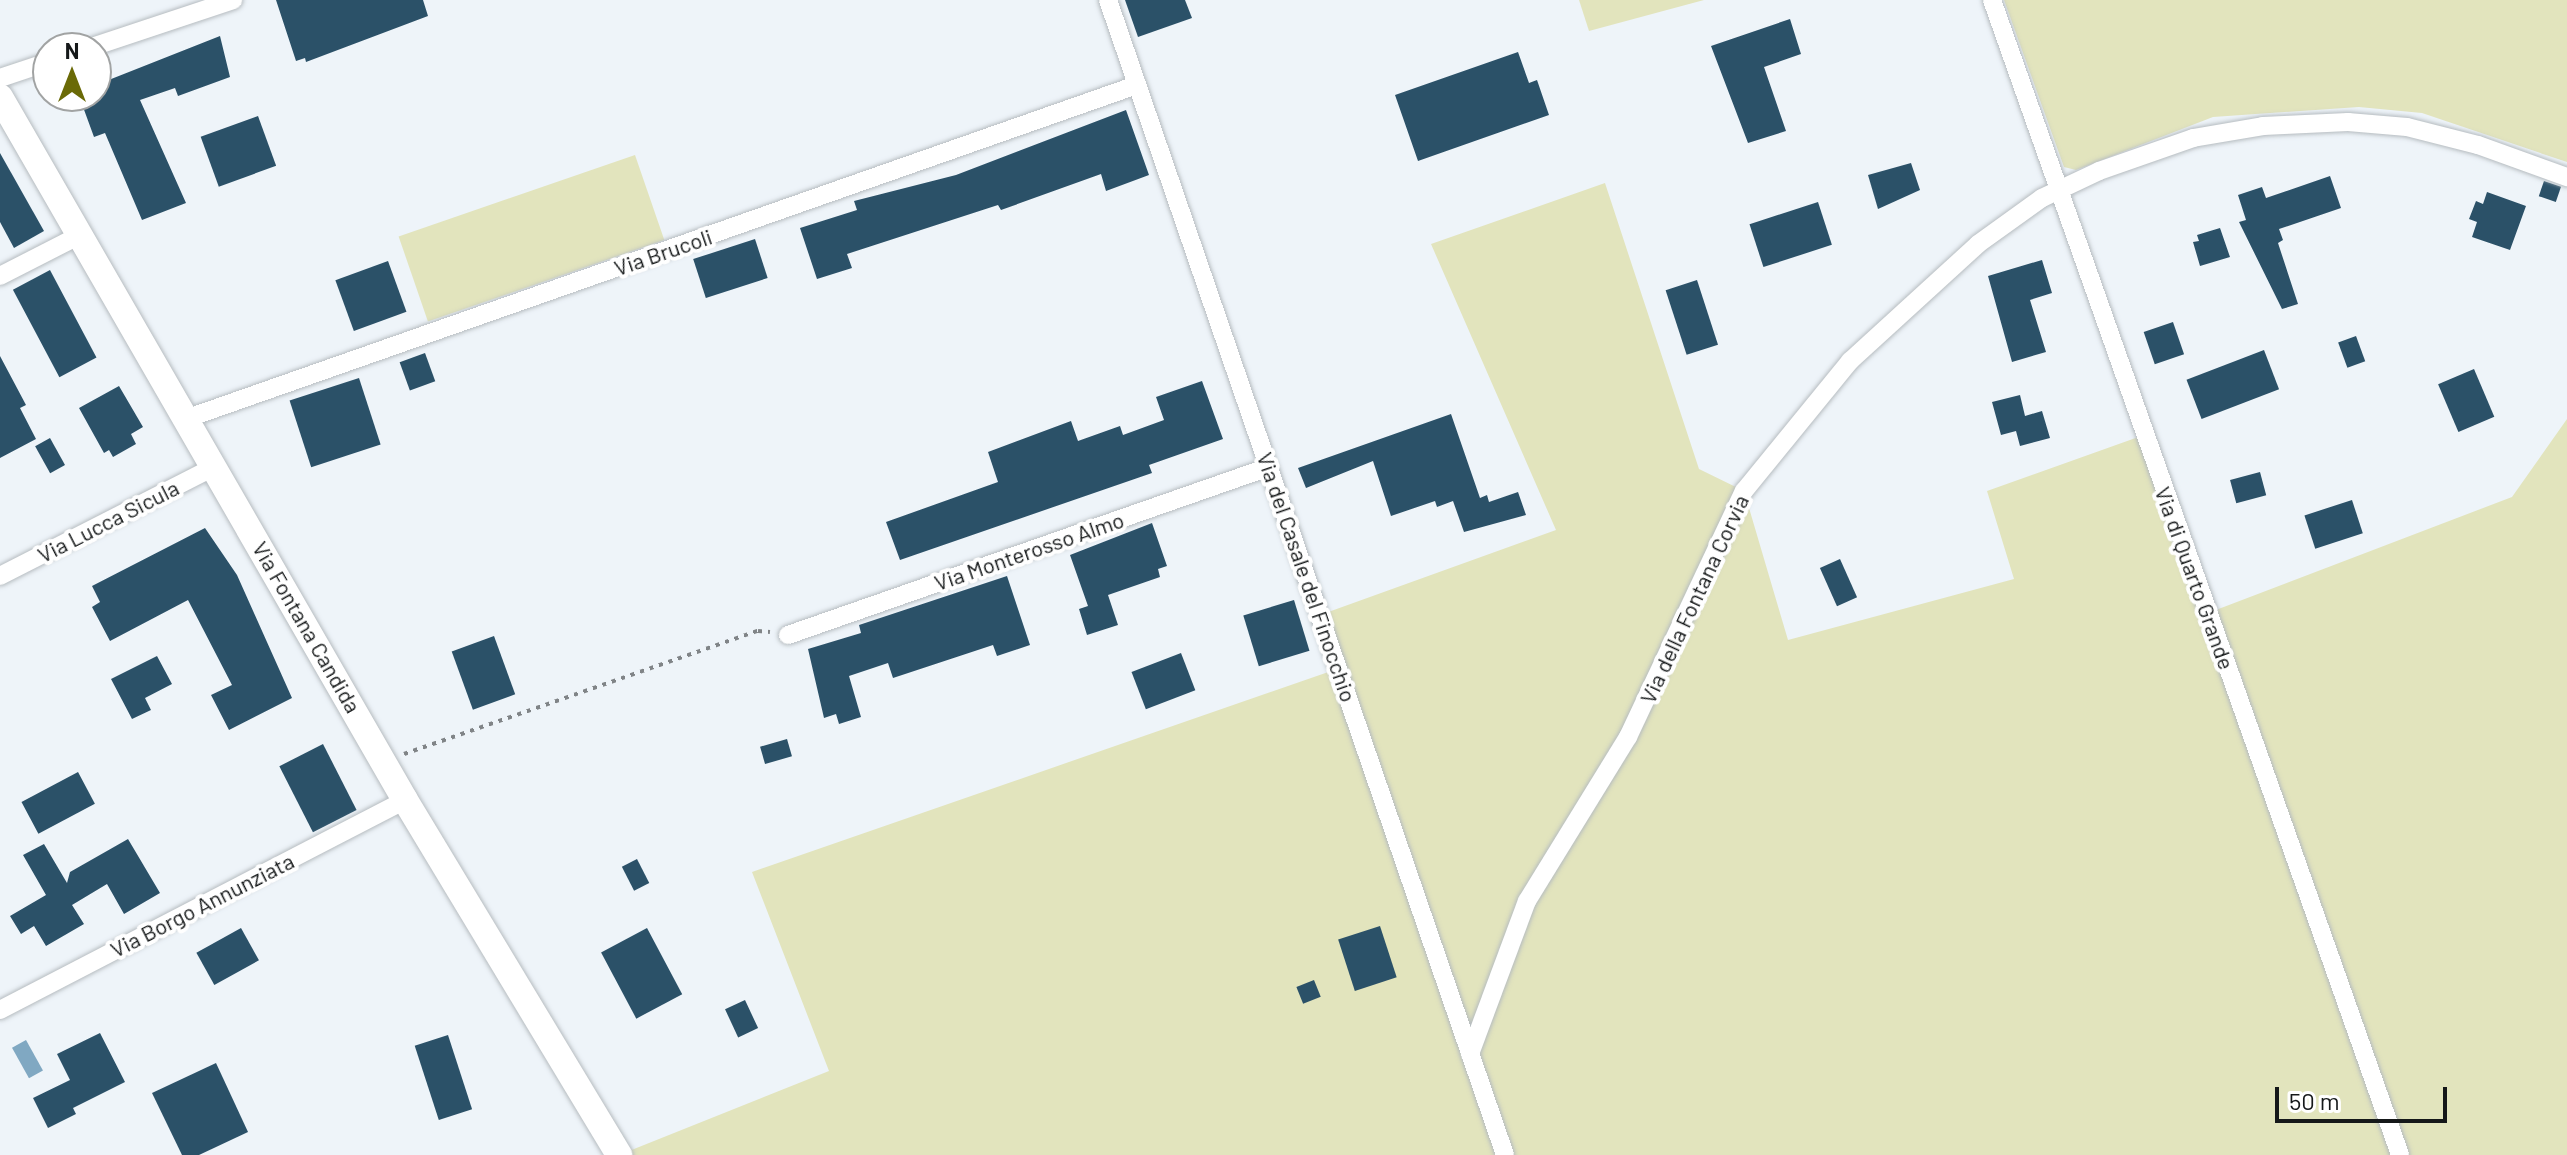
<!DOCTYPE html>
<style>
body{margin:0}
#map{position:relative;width:2567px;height:1155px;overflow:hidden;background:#eef4f9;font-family:Barlow,sans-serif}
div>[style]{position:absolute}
.green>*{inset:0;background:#e2e4bd;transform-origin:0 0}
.water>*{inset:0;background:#80a8c2;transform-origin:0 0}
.building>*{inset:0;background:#2b5168;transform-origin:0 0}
.path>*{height:4px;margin-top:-2px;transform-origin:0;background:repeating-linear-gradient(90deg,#808487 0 4px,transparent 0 10px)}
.roads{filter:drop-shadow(0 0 2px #b6bcc0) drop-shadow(0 0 2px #b6bcc0)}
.minor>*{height:18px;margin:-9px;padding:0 9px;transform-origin:9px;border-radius:9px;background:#fff}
.secondary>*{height:26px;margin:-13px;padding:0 13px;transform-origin:13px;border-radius:13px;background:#fff}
span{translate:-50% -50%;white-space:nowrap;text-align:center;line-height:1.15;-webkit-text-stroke:8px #fff;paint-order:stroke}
.street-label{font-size:22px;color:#151819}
.north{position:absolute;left:32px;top:32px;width:80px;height:80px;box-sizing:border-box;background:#fff;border:2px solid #a1a3a3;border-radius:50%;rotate:0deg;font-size:22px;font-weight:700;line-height:32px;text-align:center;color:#151819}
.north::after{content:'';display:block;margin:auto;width:28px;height:36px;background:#6a6a07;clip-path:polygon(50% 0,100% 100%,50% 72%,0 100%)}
.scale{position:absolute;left:2275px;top:1087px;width:172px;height:36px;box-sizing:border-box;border:4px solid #151819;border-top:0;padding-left:10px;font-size:24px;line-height:28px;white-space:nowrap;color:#151819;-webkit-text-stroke:6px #fff;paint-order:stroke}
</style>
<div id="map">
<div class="green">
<div style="clip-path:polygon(1579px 0,1704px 0,1589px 31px)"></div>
<div style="clip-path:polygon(2004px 0,2567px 0,2567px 162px,2422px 113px,2359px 107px,2213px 117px,2076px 170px,2064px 167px)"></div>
<div style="left:635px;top:155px;width:90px;height:250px;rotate:71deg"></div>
<div style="clip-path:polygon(1605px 183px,1699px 469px,1744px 491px,1788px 640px,2014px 579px,1987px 491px,2144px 435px,2208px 613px,2512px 497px,2567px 419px,2567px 1155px,619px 1155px,829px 1071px,752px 872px,1337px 669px,1320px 615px,1556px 530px,1431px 244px)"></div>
</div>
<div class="water">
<div style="left:26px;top:1040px;width:35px;height:16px;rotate:61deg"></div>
</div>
<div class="building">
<div style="clip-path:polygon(276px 0,423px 0,428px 16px,306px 62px,305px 58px,296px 61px)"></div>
<div style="clip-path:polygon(1125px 0,1185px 0,1192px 18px,1138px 37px)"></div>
<div style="clip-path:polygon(1790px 19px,1801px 54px,1764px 67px,1786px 131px,1748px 143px,1711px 46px)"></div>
<div style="clip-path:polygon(220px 36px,230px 77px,178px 96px,175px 88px,140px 100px,186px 203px,142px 220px,105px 133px,94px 137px,79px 96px,96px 96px,96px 85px)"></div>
<div style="clip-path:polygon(1518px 52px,1529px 83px,1537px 80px,1549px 115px,1418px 161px,1395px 95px)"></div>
<div style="clip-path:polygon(1126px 110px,1149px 175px,1106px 191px,1101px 174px,1001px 210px,998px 205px,847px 254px,852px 268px,817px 279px,800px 228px,857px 210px,854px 201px,956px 175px)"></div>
<div style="left:258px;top:116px;width:53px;height:61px;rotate:70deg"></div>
<div style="clip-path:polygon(0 153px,44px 231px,14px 248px,0 222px)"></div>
<div style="clip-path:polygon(1911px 163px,1920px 190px,1878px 209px,1868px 175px)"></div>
<div style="clip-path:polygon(2330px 176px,2341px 208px,2279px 229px,2283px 240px,2278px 243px,2298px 304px,2282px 309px,2239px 222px,2246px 220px,2238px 195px,2262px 187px,2266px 198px)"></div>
<div style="left:2544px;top:181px;width:18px;height:16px;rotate:19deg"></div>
<div style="clip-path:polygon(2487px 192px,2526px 206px,2510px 250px,2472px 237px,2477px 222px,2469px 219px,2476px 201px,2483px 204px)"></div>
<div style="left:1818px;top:202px;width:45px;height:72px;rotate:72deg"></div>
<div style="clip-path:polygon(2220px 228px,2230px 257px,2200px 266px,2193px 242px,2199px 241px,2197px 235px)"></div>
<div style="left:755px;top:239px;width:41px;height:65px;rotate:72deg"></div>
<div style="clip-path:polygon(2042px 260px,2052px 293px,2030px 300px,2046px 352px,2012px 362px,1988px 276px)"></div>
<div style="left:388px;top:261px;width:54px;height:56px;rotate:70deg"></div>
<div style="left:50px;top:270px;width:99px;height:42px;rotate:62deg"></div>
<div style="left:1697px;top:280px;width:68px;height:33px;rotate:72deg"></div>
<div style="left:2173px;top:322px;width:34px;height:31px;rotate:71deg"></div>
<div style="left:2356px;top:336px;width:27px;height:19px;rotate:70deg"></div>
<div style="left:2264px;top:350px;width:42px;height:83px;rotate:69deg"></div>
<div style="left:425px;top:353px;width:30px;height:27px;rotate:70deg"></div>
<div style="clip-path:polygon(0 356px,26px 405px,20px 408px,36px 439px,0 458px)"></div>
<div style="left:2474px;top:369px;width:52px;height:39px;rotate:67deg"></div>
<div style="left:359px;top:378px;width:70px;height:73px;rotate:72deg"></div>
<div style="clip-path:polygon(1202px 381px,1223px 439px,1149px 465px,1152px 473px,900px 560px,886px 522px,998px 482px,988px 452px,1071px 421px,1078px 441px,1120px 426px,1123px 435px,1164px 420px,1156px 397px)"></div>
<div style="clip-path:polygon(119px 386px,143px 427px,131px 434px,136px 444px,113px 457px,109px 450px,104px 453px,79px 408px)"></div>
<div style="clip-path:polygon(2020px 395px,2025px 416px,2042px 411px,2050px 438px,2020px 446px,2016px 431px,2001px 435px,1992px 402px)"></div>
<div style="clip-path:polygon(1451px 414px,1480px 498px,1487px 495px,1489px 502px,1518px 492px,1526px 515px,1464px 532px,1453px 501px,1437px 507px,1435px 501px,1391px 516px,1373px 461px,1306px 488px,1298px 468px)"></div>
<div style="left:50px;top:438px;width:31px;height:17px;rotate:61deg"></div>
<div style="left:2260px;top:472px;width:24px;height:31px;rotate:75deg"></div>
<div style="left:2352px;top:500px;width:35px;height:50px;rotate:72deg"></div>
<div style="clip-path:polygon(1152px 523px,1167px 566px,1158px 569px,1160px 577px,1108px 595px,1118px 625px,1087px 635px,1079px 609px,1088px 606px,1070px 555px)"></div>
<div style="clip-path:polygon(205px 528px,237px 575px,292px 698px,229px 730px,211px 695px,232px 685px,188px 600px,110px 641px,92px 607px,100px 602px,92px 586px)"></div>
<div style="left:1840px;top:559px;width:42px;height:22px;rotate:66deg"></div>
<div style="clip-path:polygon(1007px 576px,1030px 645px,997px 656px,993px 645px,893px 678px,888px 663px,849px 676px,861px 717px,839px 724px,836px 714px,824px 718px,808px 649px,861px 633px,859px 625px)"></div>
<div style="left:1294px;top:600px;width:53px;height:53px;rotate:73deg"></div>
<div style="left:494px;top:636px;width:62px;height:45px;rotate:70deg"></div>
<div style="left:1181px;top:653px;width:40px;height:53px;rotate:69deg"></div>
<div style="clip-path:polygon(157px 656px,172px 684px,145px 698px,151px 710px,132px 719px,111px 679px)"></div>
<div style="left:787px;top:739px;width:18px;height:28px;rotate:74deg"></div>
<div style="left:323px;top:744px;width:74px;height:49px;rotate:63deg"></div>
<div style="left:78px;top:772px;width:36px;height:64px;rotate:62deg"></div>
<div style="clip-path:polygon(128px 839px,160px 893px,124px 914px,107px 884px,72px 905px,84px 924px,46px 946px,34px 926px,21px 934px,10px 916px,46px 895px,23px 855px,44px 844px,67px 883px,70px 872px)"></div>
<div style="left:637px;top:859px;width:27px;height:17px;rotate:63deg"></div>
<div style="left:1380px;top:926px;width:54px;height:44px;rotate:72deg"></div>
<div style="left:241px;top:928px;width:37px;height:51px;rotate:61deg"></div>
<div style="left:647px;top:928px;width:75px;height:52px;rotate:62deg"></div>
<div style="left:1314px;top:980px;width:18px;height:19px;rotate:68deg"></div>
<div style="left:745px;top:1000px;width:31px;height:22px;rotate:65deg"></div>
<div style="clip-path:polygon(100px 1033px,125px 1082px,73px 1108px,76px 1114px,48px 1128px,33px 1098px,70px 1080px,57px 1054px)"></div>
<div style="left:448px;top:1035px;width:78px;height:35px;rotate:72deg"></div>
<div style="clip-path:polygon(216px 1063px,248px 1132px,199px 1155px,182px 1155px,152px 1093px)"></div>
</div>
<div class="path">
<div style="left:404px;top:754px;width:375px;rotate:-19.2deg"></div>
<div style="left:758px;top:631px;width:12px;rotate:5deg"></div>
</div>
<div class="roads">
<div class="minor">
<div style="left:1108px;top:0;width:1221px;rotate:71.03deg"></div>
<div style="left:1992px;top:0;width:1225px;rotate:70.54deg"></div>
<div style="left:89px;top:48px;width:152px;rotate:-18.4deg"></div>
<div style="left:0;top:78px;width:51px;rotate:-18.4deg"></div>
<div style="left:0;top:276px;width:92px;rotate:-27.1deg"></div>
<div style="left:188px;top:418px;width:1006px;rotate:-19.34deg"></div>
<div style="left:0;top:576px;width:242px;rotate:-27deg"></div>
<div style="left:788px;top:635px;width:509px;rotate:-19.25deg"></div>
<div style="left:0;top:1010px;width:456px;rotate:-27.4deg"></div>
<div style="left:1470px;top:1054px;width:163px;rotate:-69.6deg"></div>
<div style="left:1527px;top:901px;width:193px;rotate:-58.4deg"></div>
<div style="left:1628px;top:737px;width:272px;rotate:-64.8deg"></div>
<div style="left:1744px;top:491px;width:168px;rotate:-50.8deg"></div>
<div style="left:1850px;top:361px;width:173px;rotate:-42.4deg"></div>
<div style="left:1978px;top:244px;width:79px;rotate:-35.7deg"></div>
<div style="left:2042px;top:198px;width:63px;rotate:-25.3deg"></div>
<div style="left:2099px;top:171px;width:100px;rotate:-19.3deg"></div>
<div style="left:2193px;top:138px;width:71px;rotate:-9.7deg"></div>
<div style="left:2263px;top:126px;width:85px;rotate:-2.7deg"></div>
<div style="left:2348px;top:122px;width:59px;rotate:4.8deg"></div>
<div style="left:2407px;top:127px;width:73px;rotate:14.2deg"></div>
<div style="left:2478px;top:145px;width:95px;rotate:19.8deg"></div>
</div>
<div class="secondary">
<div style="left:0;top:97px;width:811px;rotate:60.05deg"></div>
<div style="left:405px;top:800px;width:415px;rotate:58.9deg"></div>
</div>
</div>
<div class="street-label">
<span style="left:663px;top:252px;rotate:-19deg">Via Brucoli</span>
<span style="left:108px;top:521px;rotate:-27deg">Via Lucca Sicula</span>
<span style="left:1029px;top:551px;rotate:-19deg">Via Monterosso Almo</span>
<span style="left:1307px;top:577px;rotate:71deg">Via del Casale del Finocchio</span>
<span style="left:2195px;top:578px;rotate:70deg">Via di Quarto Grande</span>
<span style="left:1694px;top:599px;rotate:-65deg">Via della Fontana Corvia</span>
<span style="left:307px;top:627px;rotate:60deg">Via Fontana Candida</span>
<span style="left:202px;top:905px;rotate:-27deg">Via Borgo Annunziata</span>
</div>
<div class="north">N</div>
<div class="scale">50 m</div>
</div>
